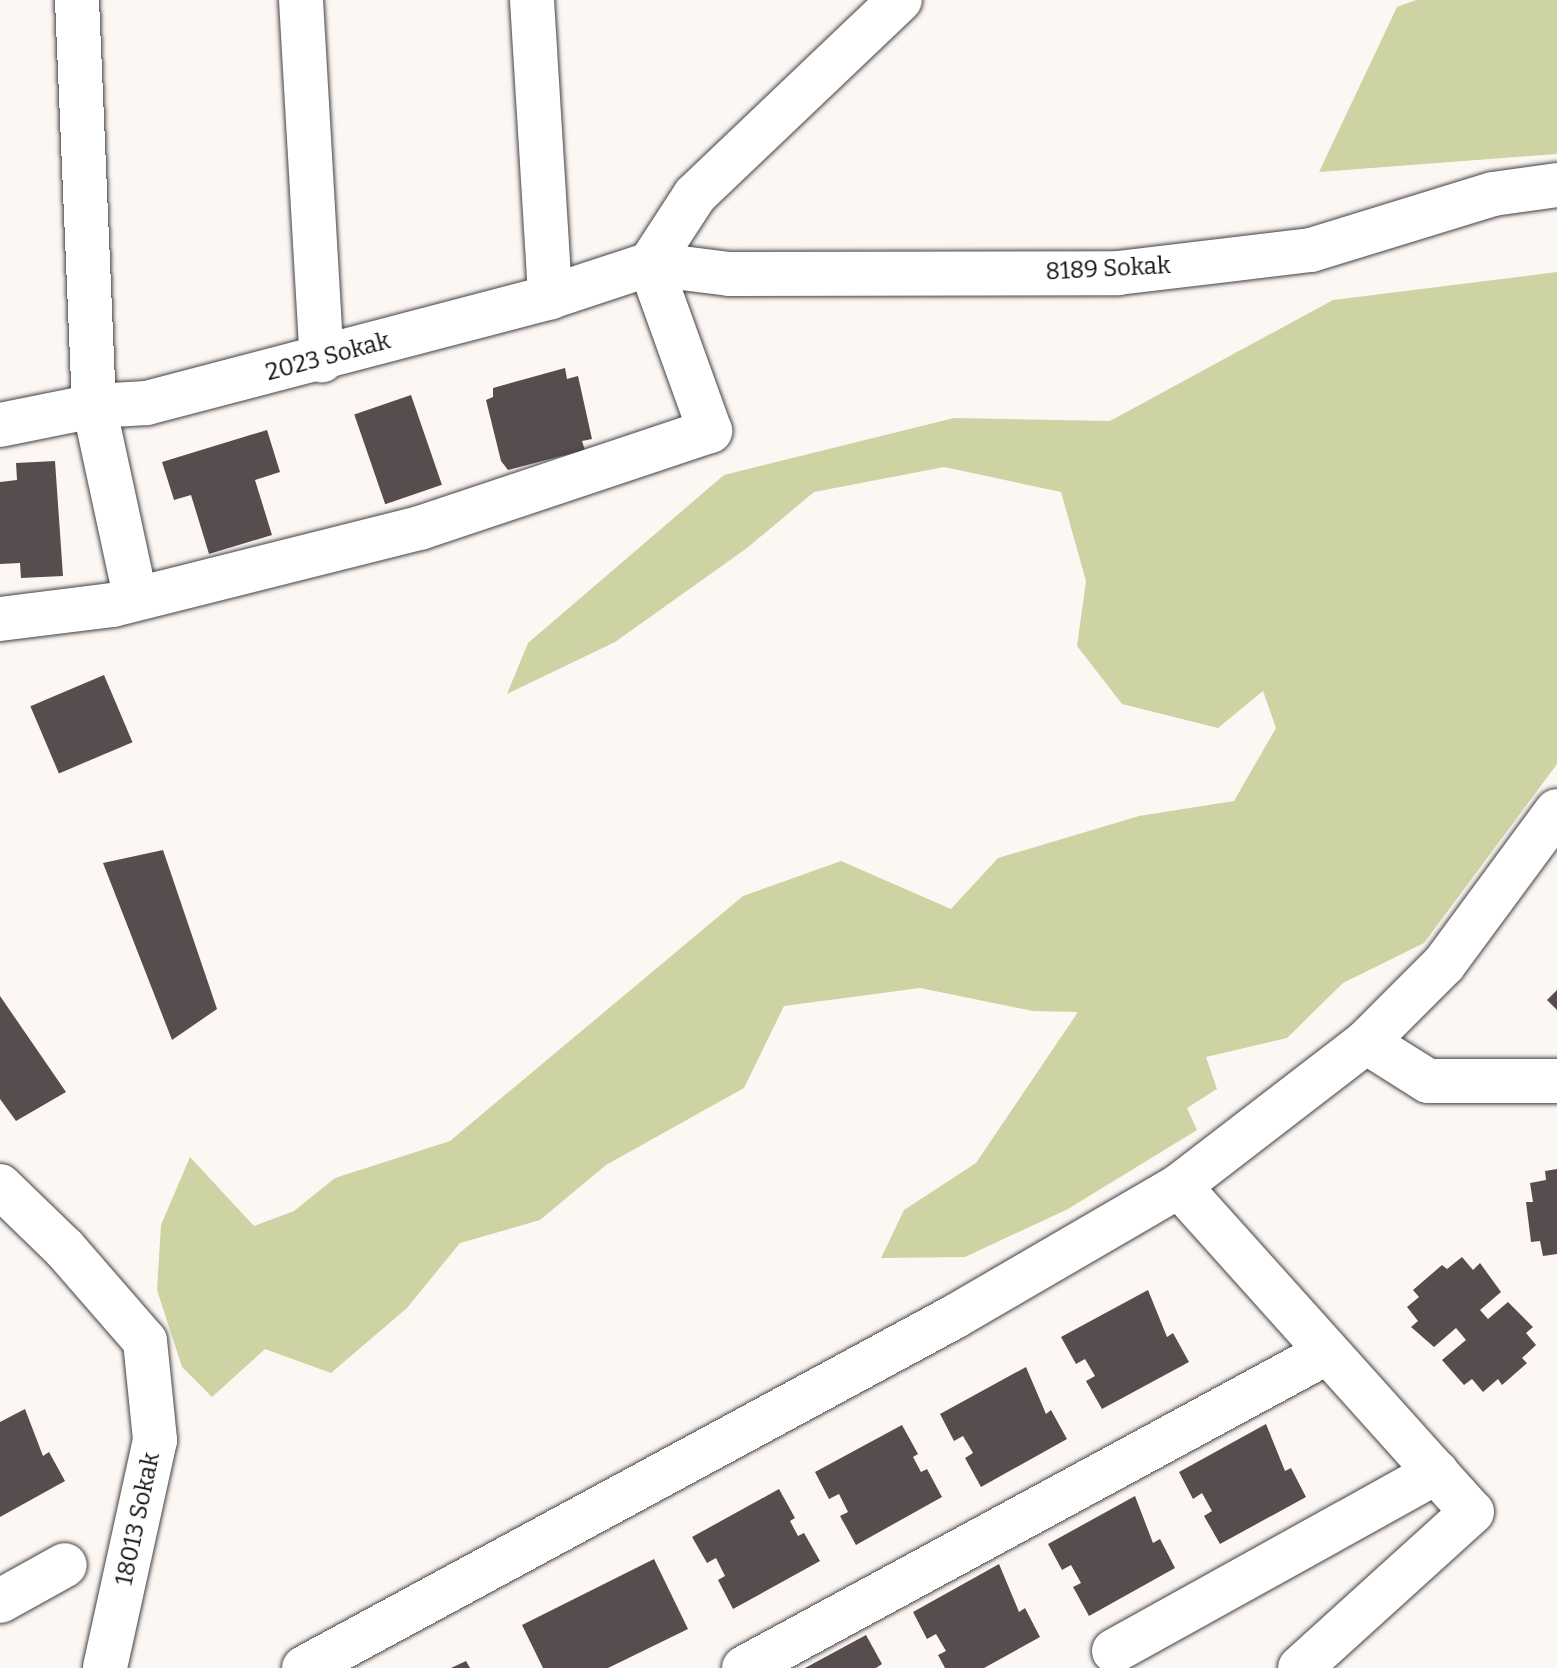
<!DOCTYPE html>
<style>
body{margin:0}
#map{position:relative;width:1557px;height:1668px;overflow:hidden;background:#fdf7f4;font-family:Bitter,serif}
div>[style]{position:absolute}
.forest>*{inset:0;background:#cdd3a2}
.building>*{inset:0;background:#574d4e;transform-origin:0 0}
.roads{filter:drop-shadow(0 0 2px #434343) drop-shadow(0 0 2px #434343)}
.minor>*{height:44px;margin:-22px;padding:0 22px;transform-origin:22px;border-radius:22px;background:#fff}
span{translate:-50% -50%;white-space:nowrap;text-align:center;line-height:1.15;-webkit-text-stroke:8px #fff;paint-order:stroke}
.street-label{font-size:24px;color:#101010}
</style>
<div id="map">
<div class="forest">
<div style="clip-path:polygon(1416px 0,1557px 0,1557px 154px,1319px 172px,1397px 7px)"></div>
<div style="clip-path:polygon(1557px 272px,1557px 764px,1424px 943px,1343px 983px,1287px 1038px,1206px 1057px,1217px 1089px,1187px 1108px,1197px 1130px,1068px 1209px,965px 1257px,881px 1258px,904px 1210px,976px 1163px,1078px 1012px,1033px 1011px,920px 988px,784px 1006px,744px 1088px,606px 1165px,540px 1220px,460px 1243px,407px 1308px,331px 1373px,265px 1349px,212px 1397px,182px 1367px,157px 1290px,161px 1225px,190px 1157px,254px 1226px,294px 1211px,335px 1178px,450px 1141px,743px 896px,841px 861px,951px 909px,998px 858px,1139px 816px,1234px 801px,1276px 728px,1263px 691px,1218px 728px,1122px 704px,1077px 646px,1086px 581px,1061px 492px,944px 467px,814px 492px,747px 548px,615px 642px,507px 694px,528px 643px,724px 475px,954px 418px,1110px 421px,1333px 300px)"></div>
</div>
<div class="building">
<div style="clip-path:polygon(565px 368px,567px 379px,578px 376px,592px 439px,582px 441px,585px 450px,508px 470px,501px 461px,486px 400px,493px 397px,493px 388px)"></div>
<div style="left:411px;top:395px;width:95px;height:60px;rotate:71deg"></div>
<div style="clip-path:polygon(267px 430px,280px 472px,255px 480px,272px 535px,209px 554px,191px 495px,174px 500px,162px 462px)"></div>
<div style="clip-path:polygon(55px 461px,63px 576px,21px 578px,20px 563px,0 564px,0 482px,17px 480px,16px 463px)"></div>
<div style="left:104px;top:675px;width:73px;height:80px;rotate:67deg"></div>
<div style="clip-path:polygon(163px 850px,217px 1009px,172px 1040px,103px 863px)"></div>
<div style="clip-path:polygon(1557px 990px,1557px 1010px,1547px 1000px)"></div>
<div style="clip-path:polygon(0 996px,66px 1092px,16px 1121px,0 1099px)"></div>
<div style="clip-path:polygon(1557px 1169px,1557px 1254px,1543px 1256px,1540px 1241px,1531px 1242px,1526px 1202px,1533px 1202px,1530px 1183px,1546px 1180px,1545px 1171px)"></div>
<div style="clip-path:polygon(1462px 1257px,1473px 1270px,1480px 1263px,1501px 1292px,1480px 1310px,1488px 1319px,1508px 1302px,1533px 1327px,1526px 1333px,1536px 1345px,1522px 1358px,1527px 1363px,1502px 1385px,1498px 1379px,1483px 1392px,1472px 1379px,1464px 1385px,1442px 1360px,1466px 1340px,1456px 1328px,1434px 1347px,1411px 1327px,1418px 1321px,1407px 1307px,1419px 1297px,1413px 1290px,1442px 1265px,1447px 1269px)"></div>
<div style="clip-path:polygon(1148px 1290px,1167px 1337px,1173px 1333px,1189px 1362px,1102px 1409px,1086px 1381px,1095px 1376px,1085px 1359px,1076px 1364px,1061px 1337px)"></div>
<div style="clip-path:polygon(1026px 1367px,1046px 1414px,1051px 1410px,1067px 1439px,981px 1487px,965px 1458px,973px 1453px,963px 1436px,954px 1441px,940px 1414px)"></div>
<div style="clip-path:polygon(25px 1409px,43px 1456px,49px 1452px,65px 1481px,0 1517px,0 1422px)"></div>
<div style="clip-path:polygon(1266px 1424px,1285px 1471px,1291px 1468px,1306px 1497px,1220px 1544px,1204px 1516px,1212px 1511px,1202px 1493px,1193px 1499px,1179px 1472px)"></div>
<div style="clip-path:polygon(902px 1425px,918px 1454px,913px 1457px,921px 1472px,927px 1469px,942px 1497px,856px 1545px,840px 1516px,848px 1512px,839px 1494px,829px 1499px,815px 1472px)"></div>
<div style="clip-path:polygon(779px 1489px,795px 1518px,790px 1521px,798px 1536px,804px 1533px,820px 1561px,733px 1609px,718px 1580px,725px 1576px,716px 1558px,707px 1563px,692px 1537px)"></div>
<div style="clip-path:polygon(1135px 1496px,1153px 1543px,1160px 1539px,1175px 1568px,1089px 1616px,1073px 1587px,1081px 1583px,1071px 1565px,1062px 1570px,1048px 1544px)"></div>
<div style="clip-path:polygon(654px 1559px,688px 1629px,608px 1668px,543px 1668px,522px 1625px)"></div>
<div style="clip-path:polygon(999px 1564px,1019px 1612px,1025px 1608px,1040px 1637px,984px 1668px,945px 1668px,938px 1655px,946px 1651px,936px 1634px,927px 1639px,913px 1612px)"></div>
<div style="clip-path:polygon(866px 1635px,882px 1664px,876px 1668px,805px 1668px)"></div>
<div style="clip-path:polygon(466px 1661px,470px 1668px,451px 1668px)"></div>
</div>
<div class="roads">
<div class="minor">
<div style="left:77px;top:0;width:406px;rotate:87.6deg"></div>
<div style="left:94px;top:406px;width:194px;rotate:77.8deg"></div>
<div style="left:301px;top:0;width:361px;rotate:86.7deg"></div>
<div style="left:532px;top:0;width:298px;rotate:86.5deg"></div>
<div style="left:650px;top:264px;width:82px;rotate:-56.9deg"></div>
<div style="left:695px;top:195px;width:283px;rotate:-43.6deg"></div>
<div style="left:0;top:425px;width:96px;rotate:-11.4deg"></div>
<div style="left:94px;top:406px;width:53px;rotate:-3.2deg"></div>
<div style="left:147px;top:403px;width:417px;rotate:-14.7deg"></div>
<div style="left:550px;top:297px;width:105px;rotate:-18.3deg"></div>
<div style="left:650px;top:264px;width:80px;rotate:7.2deg"></div>
<div style="left:729px;top:274px;width:389px;rotate:-0.1deg"></div>
<div style="left:1118px;top:273px;width:194px;rotate:-6.8deg"></div>
<div style="left:1311px;top:250px;width:190px;rotate:-17.1deg"></div>
<div style="left:1493px;top:194px;width:65px;rotate:-8deg"></div>
<div style="left:0;top:619px;width:114px;rotate:-7.1deg"></div>
<div style="left:113px;top:605px;width:317px;rotate:-14.1deg"></div>
<div style="left:420px;top:528px;width:306px;rotate:-18.5deg"></div>
<div style="left:710px;top:431px;width:177px;rotate:-109.8deg"></div>
<div style="left:1366px;top:1042px;width:73px;rotate:32.2deg"></div>
<div style="left:1428px;top:1081px;width:129px"></div>
<div style="left:0;top:1186px;width:91px;rotate:44.1deg"></div>
<div style="left:65px;top:1249px;width:122px;rotate:49deg"></div>
<div style="left:145px;top:1341px;width:100px;rotate:84.2deg"></div>
<div style="left:155px;top:1440px;width:233px;rotate:102.4deg"></div>
<div style="left:1179px;top:1186px;width:438px;rotate:48.1deg"></div>
<div style="left:1472px;top:1512px;width:232px;rotate:137.8deg"></div>
<div style="left:0;top:1601px;width:74px;rotate:-29deg"></div>
<div style="left:1114px;top:1651px;width:369px;rotate:-29deg"></div>
<div style="left:304px;top:1668px;width:739px;rotate:-28.37deg"></div>
<div style="left:954px;top:1317px;width:260px;rotate:-30.2deg"></div>
<div style="left:1179px;top:1186px;width:236px;rotate:-37.6deg"></div>
<div style="left:1366px;top:1042px;width:110px;rotate:-45deg"></div>
<div style="left:1444px;top:964px;width:190px;rotate:-53.6deg"></div>
<div style="left:744px;top:1668px;width:662px;rotate:-28.42deg"></div>
</div>
</div>
<div class="street-label">
<span style="left:1108px;top:269px;rotate:-3deg">8189 Sokak</span>
<span style="left:328px;top:357px;rotate:-15deg">2023 Sokak</span>
<span style="left:138px;top:1519px;rotate:-78deg">18013 Sokak</span>
</div>
</div>
